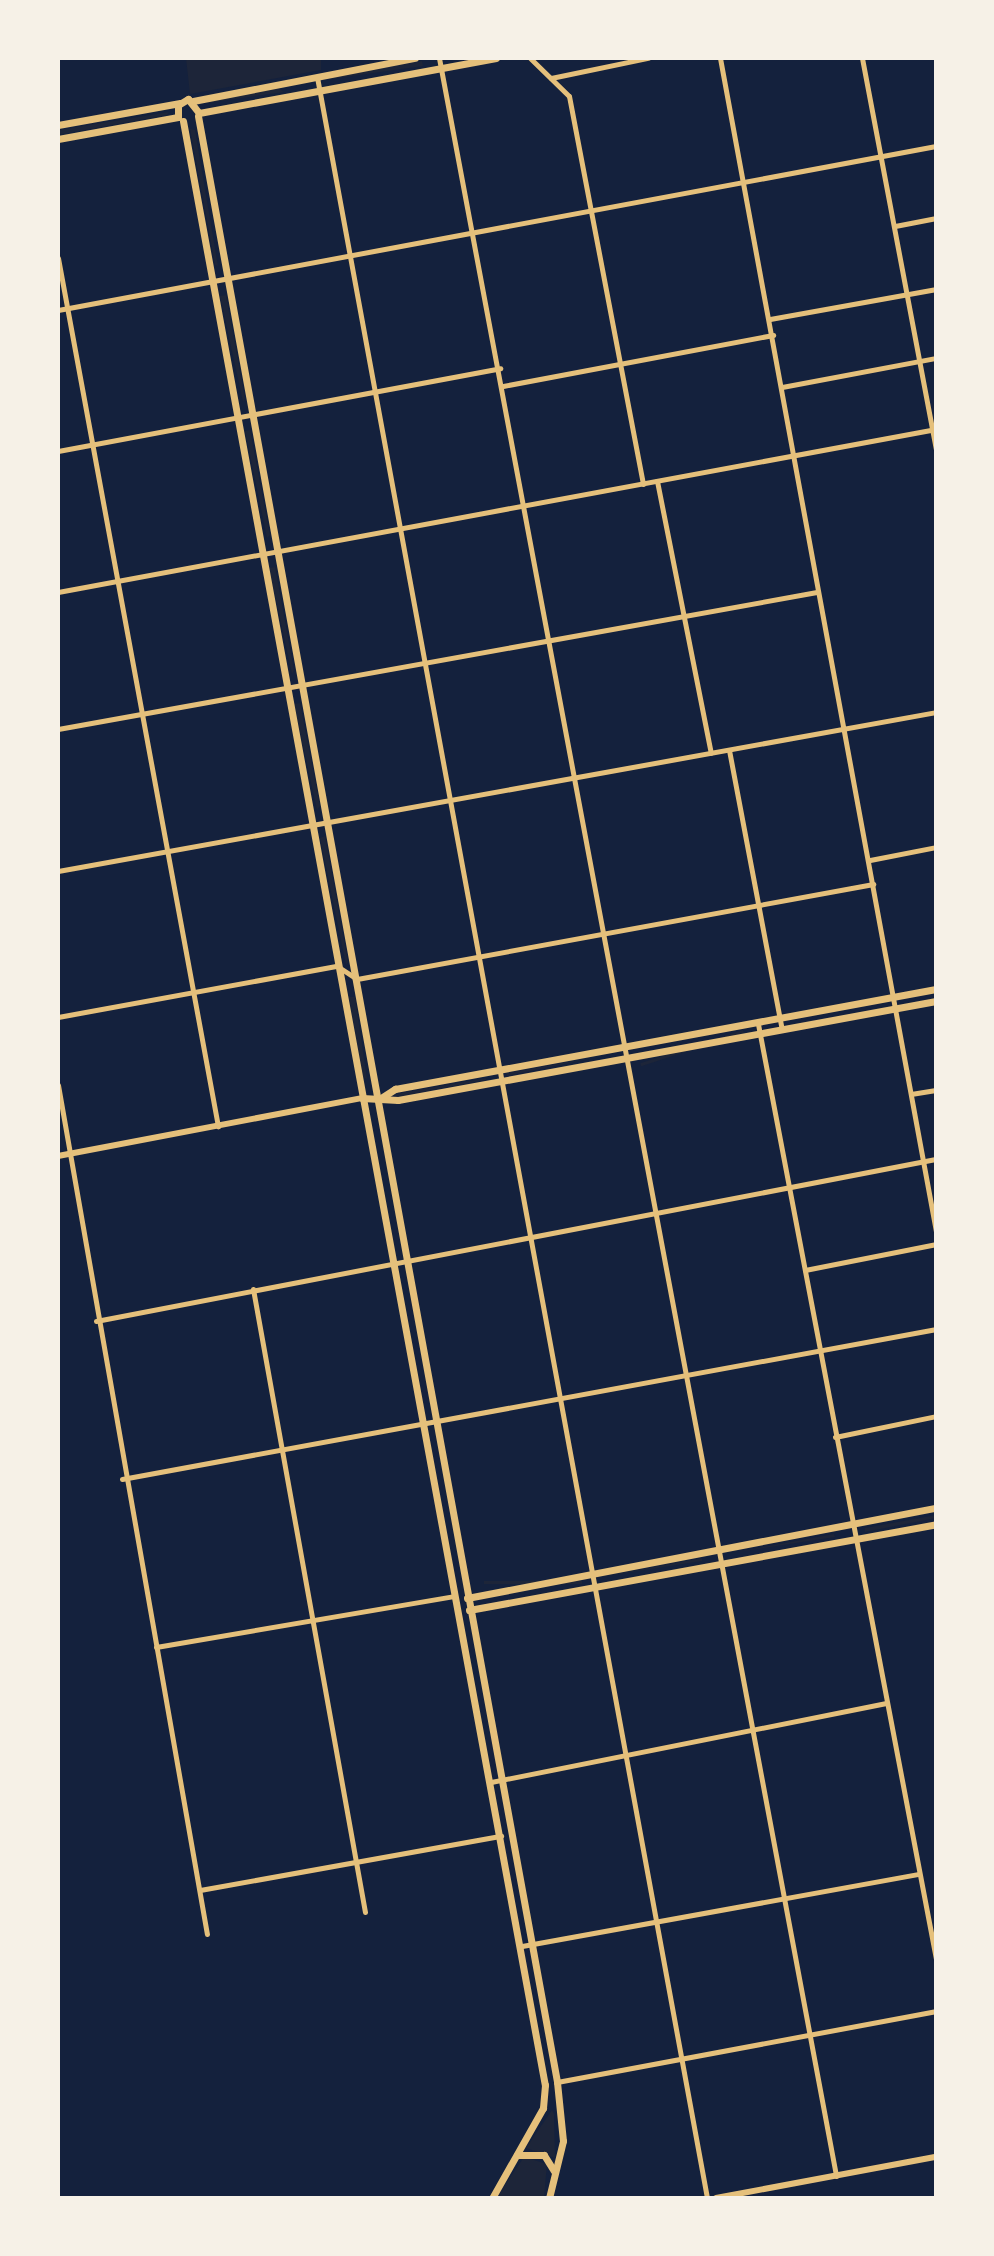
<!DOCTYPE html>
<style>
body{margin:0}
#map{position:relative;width:994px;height:2256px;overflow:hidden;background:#14213d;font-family:"Work Sans",sans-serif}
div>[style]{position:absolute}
.green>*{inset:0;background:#1d2539;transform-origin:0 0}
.minor>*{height:5px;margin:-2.5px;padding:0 2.5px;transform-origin:2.5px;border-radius:2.5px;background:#e5c07b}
.tertiary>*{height:6px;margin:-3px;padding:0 3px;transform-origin:3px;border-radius:3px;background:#e5c07b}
.secondary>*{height:7px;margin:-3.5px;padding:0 3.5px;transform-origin:3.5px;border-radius:3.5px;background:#e5c07b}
span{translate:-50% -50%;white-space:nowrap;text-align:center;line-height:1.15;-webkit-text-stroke:7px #f6f1e7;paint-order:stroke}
.frame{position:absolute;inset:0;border:60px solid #f6f1e7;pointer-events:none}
</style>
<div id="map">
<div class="green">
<div style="clip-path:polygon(186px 58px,321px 58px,321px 70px,190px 94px)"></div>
<div style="clip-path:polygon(422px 61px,423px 66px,331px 79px,333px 77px)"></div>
<div style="clip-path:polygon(278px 88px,284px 92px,207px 103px,209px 101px)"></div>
<div style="clip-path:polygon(169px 112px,167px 115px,58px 135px,58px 130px)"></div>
<div style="clip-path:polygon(190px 129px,195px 130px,218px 266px,215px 265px)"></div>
<div style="clip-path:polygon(226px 295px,245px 398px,243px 402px,220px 296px)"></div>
<div style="clip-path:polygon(250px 430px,270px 535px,267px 538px,245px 431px)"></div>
<div style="clip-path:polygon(275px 567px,294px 670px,292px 674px,269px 568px)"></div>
<div style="clip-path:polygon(300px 703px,320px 806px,317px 810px,294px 704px)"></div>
<div style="clip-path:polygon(325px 836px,348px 962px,346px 965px,320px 838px)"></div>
<div style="clip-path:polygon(349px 997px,355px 997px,367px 1079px,363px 1077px)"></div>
<div style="left:743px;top:1030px;width:3px;height:108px;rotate:72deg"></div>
<div style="clip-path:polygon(608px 1055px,507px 1076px,506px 1073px)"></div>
<div style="clip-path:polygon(486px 1078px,486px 1080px,395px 1097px,395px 1094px)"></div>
<div style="clip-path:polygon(936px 1515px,936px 1518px,865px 1532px,865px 1528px)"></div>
<div style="clip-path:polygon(834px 1534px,835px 1537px,731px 1553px)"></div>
<div style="clip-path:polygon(702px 1558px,702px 1561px,606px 1576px)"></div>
<div style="left:582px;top:1581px;width:3px;height:98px;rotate:90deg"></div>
<div style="clip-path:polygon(552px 2110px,554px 2114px,555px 2158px,526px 2148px)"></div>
<div style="clip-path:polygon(524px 2157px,547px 2164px,544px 2198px,496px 2198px)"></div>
</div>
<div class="minor">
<div style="left:439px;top:58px;width:2155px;rotate:79.38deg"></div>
<div style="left:530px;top:58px;width:54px;rotate:44.3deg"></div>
<div style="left:569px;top:96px;width:395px;rotate:79.2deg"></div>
<div style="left:720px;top:58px;width:1194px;rotate:79.57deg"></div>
<div style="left:862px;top:58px;width:398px;rotate:79.3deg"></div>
<div style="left:317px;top:77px;width:2157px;rotate:79.58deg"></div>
<div style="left:551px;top:78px;width:99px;rotate:-11.7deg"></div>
<div style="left:895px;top:226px;width:42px;rotate:-11deg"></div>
<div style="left:58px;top:258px;width:883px;rotate:79.56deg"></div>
<div style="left:58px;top:310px;width:893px;rotate:-10.58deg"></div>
<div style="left:770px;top:319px;width:169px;rotate:-10.2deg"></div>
<div style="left:503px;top:386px;width:275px;rotate:-10.7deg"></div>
<div style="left:782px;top:387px;width:157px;rotate:-10.7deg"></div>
<div style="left:58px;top:451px;width:450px;rotate:-10.6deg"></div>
<div style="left:657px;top:481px;width:277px;rotate:78.8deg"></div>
<div style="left:58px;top:592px;width:893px;rotate:-10.52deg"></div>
<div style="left:58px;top:729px;width:771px;rotate:-10.23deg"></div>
<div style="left:729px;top:750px;width:285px;rotate:79.3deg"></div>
<div style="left:870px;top:860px;width:67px;rotate:-11.1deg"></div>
<div style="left:58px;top:871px;width:892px;rotate:-10.26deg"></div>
<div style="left:58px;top:1017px;width:284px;rotate:-10.4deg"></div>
<div style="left:337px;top:966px;width:24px;rotate:33deg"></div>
<div style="left:357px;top:979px;width:525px;rotate:-10.43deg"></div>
<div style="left:758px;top:1024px;width:952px;rotate:79.22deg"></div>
<div style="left:58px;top:1085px;width:862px;rotate:80.05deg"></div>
<div style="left:911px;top:1094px;width:25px;rotate:-9deg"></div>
<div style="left:805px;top:1270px;width:134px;rotate:-11.2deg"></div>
<div style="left:253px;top:1289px;width:633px;rotate:79.81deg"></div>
<div style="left:96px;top:1321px;width:855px;rotate:-10.92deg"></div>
<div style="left:835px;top:1437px;width:103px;rotate:-11.7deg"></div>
<div style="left:122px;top:1479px;width:828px;rotate:-10.44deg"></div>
<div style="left:156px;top:1647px;width:302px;rotate:-9.7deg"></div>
<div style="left:491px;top:1782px;width:403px;rotate:-11.3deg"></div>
<div style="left:200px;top:1890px;width:306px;rotate:-10.2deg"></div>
<div style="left:522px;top:1946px;width:402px;rotate:-10.3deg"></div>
<div style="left:557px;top:2082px;width:386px;rotate:-10.6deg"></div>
</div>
<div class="tertiary">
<div style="left:58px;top:1156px;width:309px;rotate:-10.8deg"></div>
<div style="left:716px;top:2198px;width:224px;rotate:-10.6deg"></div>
</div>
<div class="secondary">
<div style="left:193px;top:101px;width:226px;rotate:-11deg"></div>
<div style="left:199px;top:113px;width:302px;rotate:-10.5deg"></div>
<div style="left:198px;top:116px;width:1999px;rotate:79.65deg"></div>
<div style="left:557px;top:2082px;width:59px;rotate:84.2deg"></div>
<div style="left:563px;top:2141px;width:59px;rotate:103.8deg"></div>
<div style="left:178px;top:117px;width:12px;rotate:-90deg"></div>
<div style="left:178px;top:105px;width:12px;rotate:-31deg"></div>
<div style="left:188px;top:99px;width:18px;rotate:52deg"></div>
<div style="left:183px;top:121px;width:1997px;rotate:79.56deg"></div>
<div style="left:545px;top:2085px;width:23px;rotate:95deg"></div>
<div style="left:543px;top:2108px;width:103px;rotate:119.5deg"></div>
<div style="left:58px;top:125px;width:124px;rotate:-10.2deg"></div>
<div style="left:58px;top:139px;width:122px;rotate:-10.4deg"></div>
<div style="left:362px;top:1098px;width:36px;rotate:3deg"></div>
<div style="left:398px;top:1100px;width:547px;rotate:-10.43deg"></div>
<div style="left:381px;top:1098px;width:17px;rotate:-33deg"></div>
<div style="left:395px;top:1089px;width:550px;rotate:-10.47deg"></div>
<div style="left:467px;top:1598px;width:478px;rotate:-10.9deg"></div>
<div style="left:469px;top:1610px;width:475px;rotate:-10.4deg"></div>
<div style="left:517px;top:2155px;width:27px"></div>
<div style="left:544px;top:2155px;width:19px;rotate:58deg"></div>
</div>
<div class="frame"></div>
</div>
